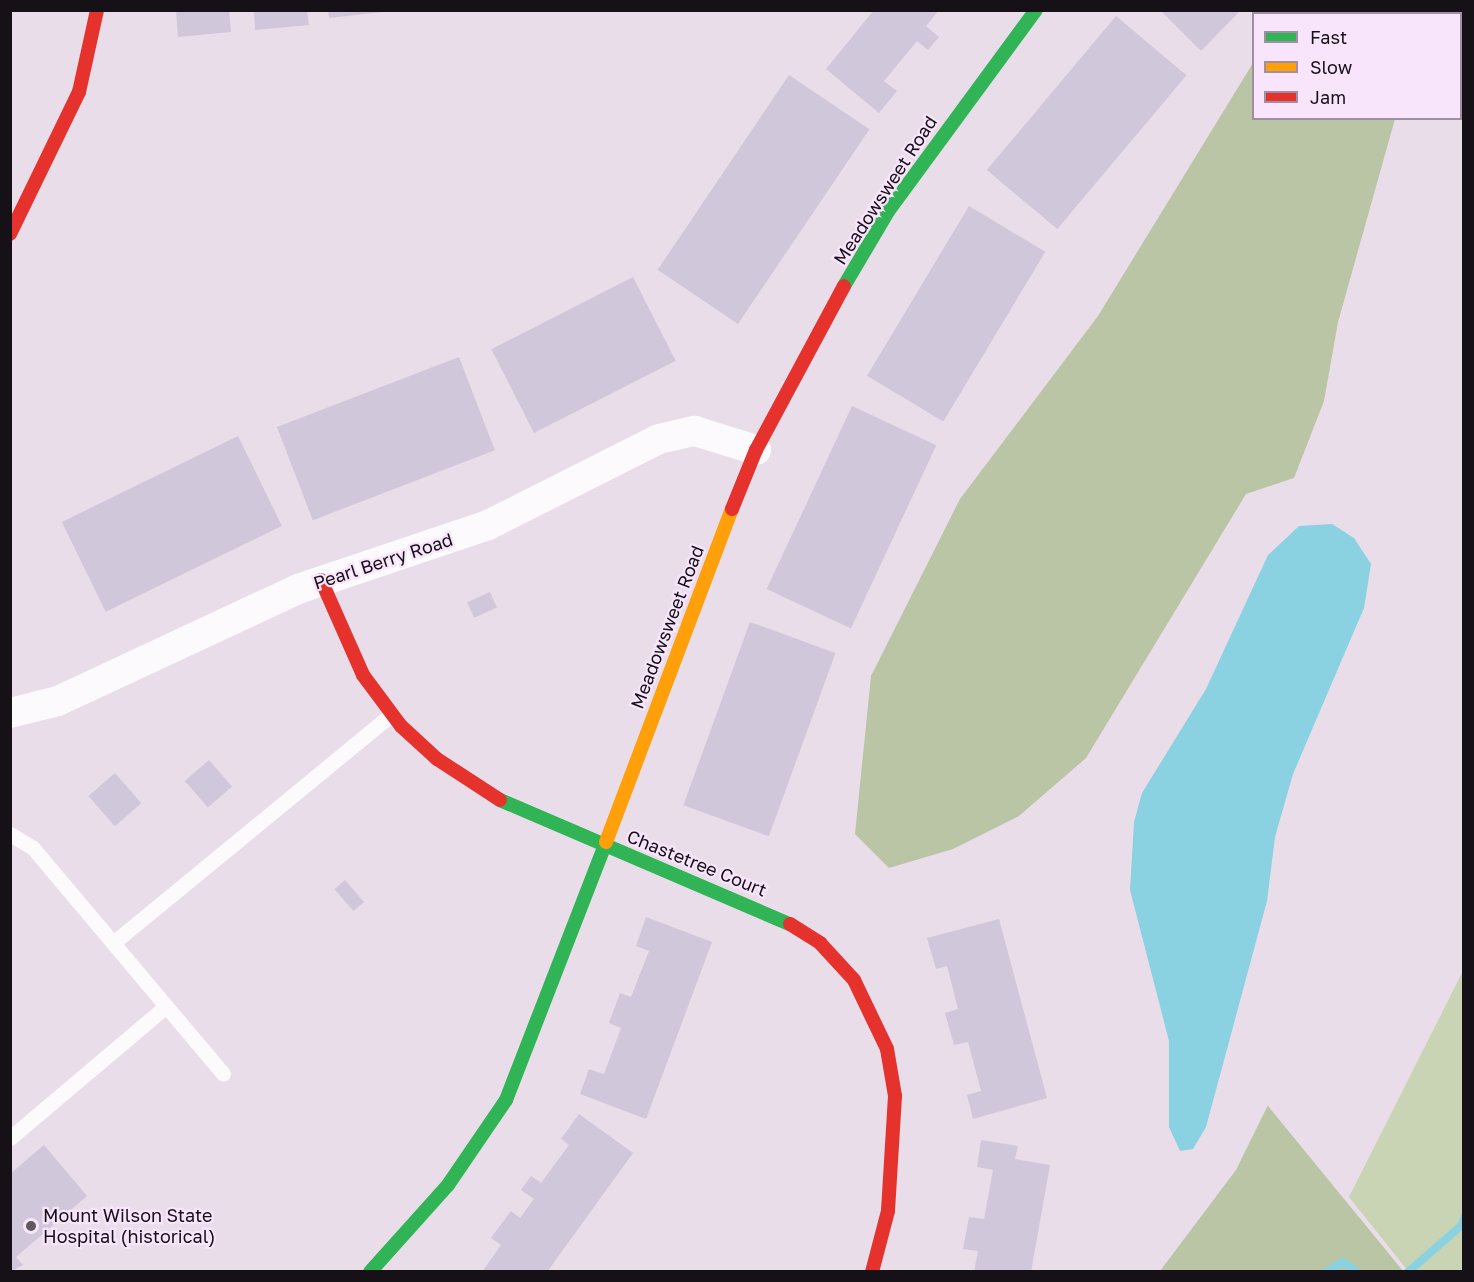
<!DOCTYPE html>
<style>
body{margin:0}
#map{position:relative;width:1474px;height:1282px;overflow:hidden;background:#e8dde9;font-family:"Golos Text",sans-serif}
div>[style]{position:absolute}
.green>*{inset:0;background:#c8d4b4}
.forest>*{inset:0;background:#b9c5a4;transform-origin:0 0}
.water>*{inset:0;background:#8ad2e1}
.stream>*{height:8px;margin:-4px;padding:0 4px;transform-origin:4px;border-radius:4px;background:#8ad2e1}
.building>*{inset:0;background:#d1c7da;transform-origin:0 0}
.lane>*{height:15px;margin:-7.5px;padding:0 7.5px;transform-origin:7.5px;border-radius:7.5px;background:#fcfafc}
.street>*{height:30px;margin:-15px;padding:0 15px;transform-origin:15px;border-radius:15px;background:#fcfafc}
.fast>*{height:14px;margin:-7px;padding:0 7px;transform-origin:7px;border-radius:7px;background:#30b455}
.slow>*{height:14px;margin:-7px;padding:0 7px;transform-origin:7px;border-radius:7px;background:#ff9f0a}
.jam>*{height:14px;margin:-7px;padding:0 7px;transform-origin:7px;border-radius:7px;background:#e5322d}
.dots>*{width:16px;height:16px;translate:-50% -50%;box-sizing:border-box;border:3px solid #f8e5fb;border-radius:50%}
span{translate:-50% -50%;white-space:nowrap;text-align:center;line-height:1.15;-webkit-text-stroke:4.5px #f8e5fb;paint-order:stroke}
.street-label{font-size:18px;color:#161017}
.poi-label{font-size:18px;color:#161017}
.left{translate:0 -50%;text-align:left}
.frame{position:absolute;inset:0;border:12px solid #161017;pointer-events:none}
.legend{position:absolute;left:1252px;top:12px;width:210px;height:108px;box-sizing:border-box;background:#f8e5fb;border:2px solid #9e90a0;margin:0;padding:8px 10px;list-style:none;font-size:18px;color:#161017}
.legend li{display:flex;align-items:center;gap:12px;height:30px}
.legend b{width:30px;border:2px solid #9e90a0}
</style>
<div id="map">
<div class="green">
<div style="clip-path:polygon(1463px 971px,1463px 1271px,1408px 1271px,1349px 1197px)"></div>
</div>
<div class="forest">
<div style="left:1330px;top:10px;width:86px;height:6px"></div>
<div style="clip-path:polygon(1253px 63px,1254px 118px,1395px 119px,1338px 322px,1324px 401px,1294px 478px,1246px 494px,1086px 758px,1019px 816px,953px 849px,889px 868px,855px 834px,871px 676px,960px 499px,1098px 316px)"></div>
<div style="clip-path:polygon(1268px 1105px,1268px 1106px,1403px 1271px,1160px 1271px,1236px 1170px)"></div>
</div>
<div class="water">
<div style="clip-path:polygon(1332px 524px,1354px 538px,1371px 564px,1364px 608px,1293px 774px,1275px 837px,1267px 901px,1206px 1127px,1193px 1149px,1180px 1151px,1169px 1127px,1169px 1041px,1130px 890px,1134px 822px,1142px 793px,1206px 689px,1268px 555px,1299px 526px)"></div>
</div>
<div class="stream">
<div style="left:1326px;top:1272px;width:20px;rotate:-30deg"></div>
<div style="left:1343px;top:1262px;width:17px;rotate:36deg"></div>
<div style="left:1408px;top:1272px;width:70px;rotate:-41deg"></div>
<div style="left:1461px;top:1226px;width:9px;rotate:-69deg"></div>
</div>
<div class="building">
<div style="clip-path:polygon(176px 10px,229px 10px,231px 32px,178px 37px)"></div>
<div style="clip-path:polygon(254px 10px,307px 10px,309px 25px,255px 30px)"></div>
<div style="clip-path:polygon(328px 10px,383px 10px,383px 12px,329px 18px)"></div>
<div style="clip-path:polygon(874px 10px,939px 10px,926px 26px,939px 37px,928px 50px,917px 41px,884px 81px,897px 91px,879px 113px,826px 69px)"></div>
<div style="clip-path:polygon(1160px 10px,1241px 10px,1201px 51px)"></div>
<div style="left:1116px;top:16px;width:92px;height:201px;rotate:40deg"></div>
<div style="left:789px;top:75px;width:97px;height:235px;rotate:34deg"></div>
<div style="left:969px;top:206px;width:89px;height:198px;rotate:31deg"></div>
<div style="left:633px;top:277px;width:94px;height:159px;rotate:63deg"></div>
<div style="left:459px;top:357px;width:100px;height:195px;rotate:69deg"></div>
<div style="left:852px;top:406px;width:93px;height:202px;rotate:25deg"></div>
<div style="left:238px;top:436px;width:100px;height:196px;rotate:64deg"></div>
<div style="left:490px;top:592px;width:17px;height:25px;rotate:66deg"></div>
<div style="left:750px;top:622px;width:91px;height:195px;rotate:20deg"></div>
<div style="left:209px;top:760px;width:35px;height:32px;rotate:49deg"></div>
<div style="left:115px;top:773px;width:40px;height:35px;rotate:49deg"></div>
<div style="left:345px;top:880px;width:29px;height:14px;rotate:49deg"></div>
<div style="clip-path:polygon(646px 917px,712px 942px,646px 1119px,580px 1094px,589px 1069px,604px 1074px,621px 1028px,609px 1023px,620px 993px,631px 997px,649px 951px,636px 946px)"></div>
<div style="clip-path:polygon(999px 919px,1047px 1098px,973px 1119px,967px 1095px,981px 1091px,968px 1042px,954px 1045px,945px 1013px,958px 1009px,947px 966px,936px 969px,927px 938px)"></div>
<div style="clip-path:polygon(579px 1114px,633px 1153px,547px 1272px,482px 1272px,501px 1245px,491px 1238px,511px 1211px,520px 1218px,534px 1199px,521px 1190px,531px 1176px,541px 1183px,569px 1145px,561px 1139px)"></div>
<div style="clip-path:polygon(981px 1140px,1018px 1146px,1015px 1159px,1050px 1165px,1031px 1272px,974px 1272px,978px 1251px,963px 1249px,969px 1217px,984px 1219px,993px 1170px,977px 1167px)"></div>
<div style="clip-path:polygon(44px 1145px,87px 1196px,16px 1257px,23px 1265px,10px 1272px,10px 1174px)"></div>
</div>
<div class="lane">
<div style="left:10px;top:834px;width:27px;rotate:31deg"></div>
<div style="left:33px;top:848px;width:295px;rotate:49.9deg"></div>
<div style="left:113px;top:943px;width:361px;rotate:-39.4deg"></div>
<div style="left:10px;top:1138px;width:204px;rotate:-40.2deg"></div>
</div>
<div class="street">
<div style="left:10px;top:713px;width:49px;rotate:-14deg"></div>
<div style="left:58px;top:701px;width:265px;rotate:-25deg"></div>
<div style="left:298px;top:589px;width:200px;rotate:-18.6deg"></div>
<div style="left:488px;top:525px;width:191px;rotate:-26.7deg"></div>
<div style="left:659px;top:439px;width:37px;rotate:-13deg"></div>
<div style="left:695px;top:431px;width:64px;rotate:17.3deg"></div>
</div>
<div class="fast">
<div style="left:844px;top:286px;width:88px;rotate:-59.4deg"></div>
<div style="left:889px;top:210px;width:248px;rotate:-53.7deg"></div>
<div style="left:500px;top:800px;width:315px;rotate:23.2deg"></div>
<div style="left:370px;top:1272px;width:117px;rotate:-48.1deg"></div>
<div style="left:448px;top:1185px;width:103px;rotate:-55.7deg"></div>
<div style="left:506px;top:1100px;width:277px;rotate:-68.8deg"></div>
</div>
<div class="slow">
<div style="left:606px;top:842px;width:356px;rotate:-69.3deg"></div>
</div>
<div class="jam">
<div style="left:10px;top:234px;width:158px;rotate:-64.1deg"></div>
<div style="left:79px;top:92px;width:84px;rotate:-77.6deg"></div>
<div style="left:732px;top:509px;width:64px;rotate:-67.9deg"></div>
<div style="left:756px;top:450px;width:186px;rotate:-61.8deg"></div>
<div style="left:321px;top:580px;width:104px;rotate:66.1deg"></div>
<div style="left:363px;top:675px;width:64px;rotate:53.3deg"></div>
<div style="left:401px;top:726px;width:49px;rotate:42.5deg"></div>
<div style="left:437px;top:759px;width:75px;rotate:33.1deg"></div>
<div style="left:790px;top:924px;width:36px;rotate:32deg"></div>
<div style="left:820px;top:943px;width:50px;rotate:47.4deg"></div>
<div style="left:854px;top:980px;width:76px;rotate:64.4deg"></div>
<div style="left:887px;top:1049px;width:48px;rotate:80.3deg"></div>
<div style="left:895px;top:1096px;width:115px;rotate:93.5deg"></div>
<div style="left:888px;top:1211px;width:63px;rotate:104.7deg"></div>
</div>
<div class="dots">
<div style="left:31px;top:1226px;background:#605860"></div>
</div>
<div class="street-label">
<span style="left:885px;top:190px;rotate:-57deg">Meadowsweet Road</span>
<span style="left:383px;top:561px;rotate:-18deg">Pearl Berry Road</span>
<span style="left:667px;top:627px;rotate:-69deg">Meadowsweet Road</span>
<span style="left:697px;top:863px;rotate:22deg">Chastetree Court</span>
</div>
<div class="poi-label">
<span class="left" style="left:43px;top:1226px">Mount Wilson State<br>Hospital (historical)</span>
</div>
<div class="frame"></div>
<ul class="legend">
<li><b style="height:8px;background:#30b455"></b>Fast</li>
<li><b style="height:8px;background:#ff9f0a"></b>Slow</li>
<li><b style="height:8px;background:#e5322d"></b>Jam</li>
</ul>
</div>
